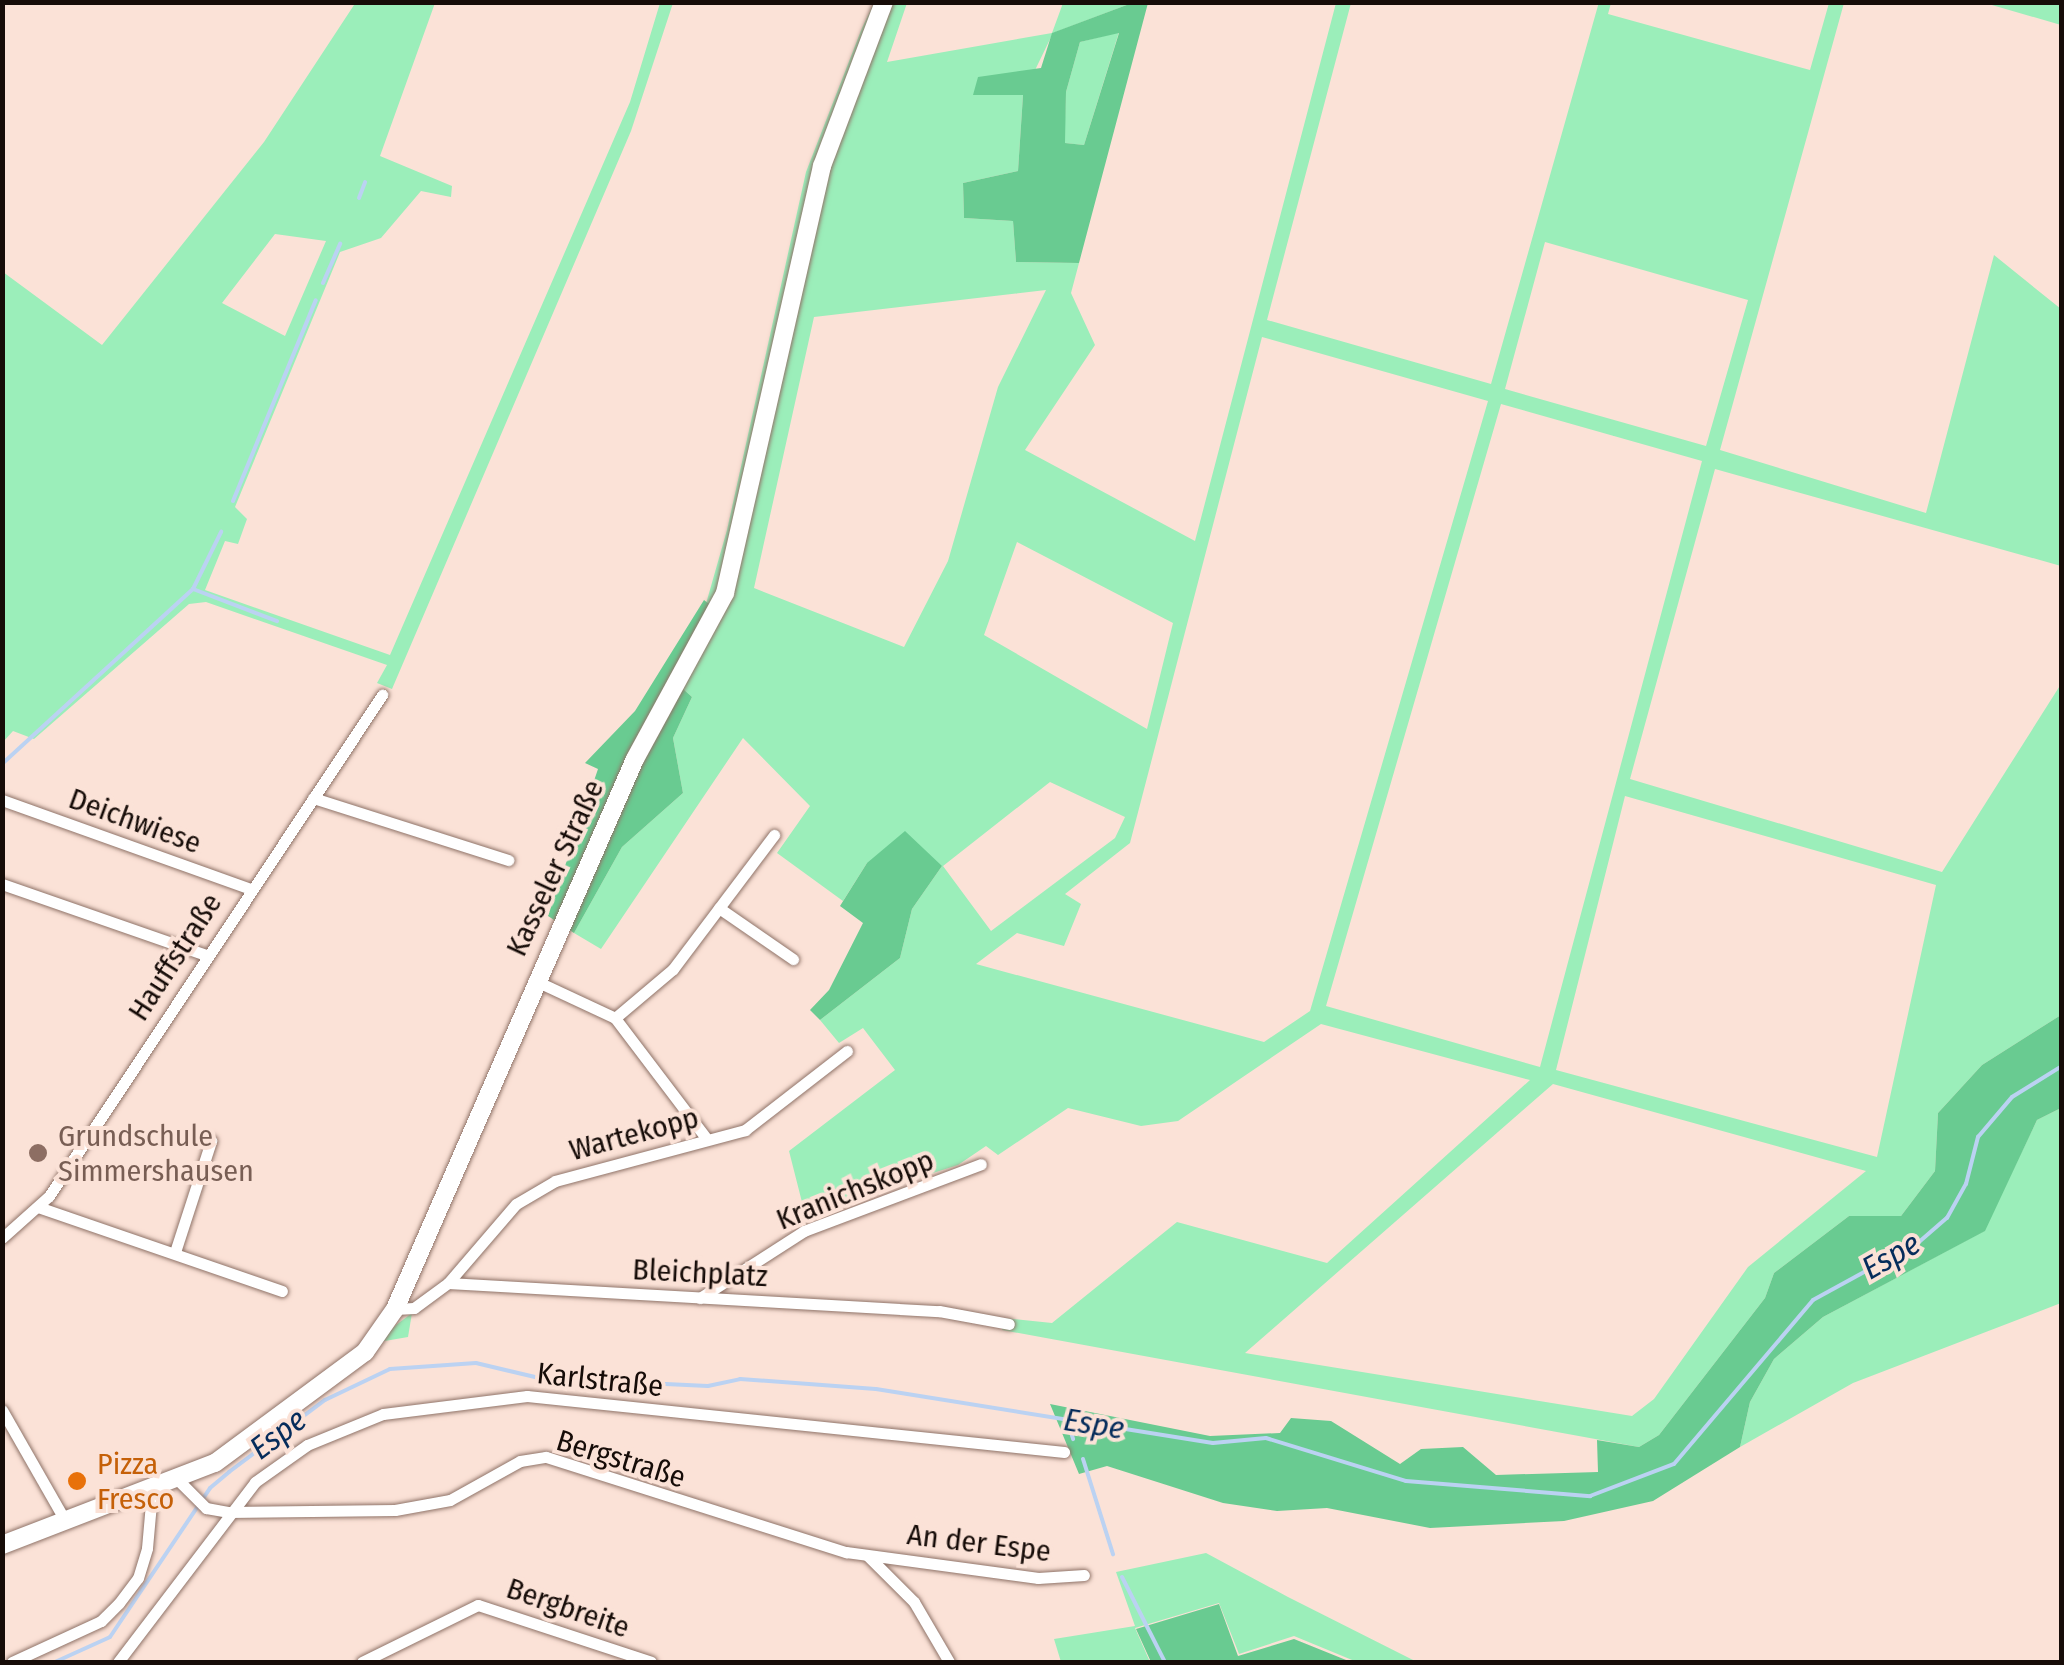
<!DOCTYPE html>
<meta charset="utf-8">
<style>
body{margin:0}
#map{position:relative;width:2064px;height:1665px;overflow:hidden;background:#fbe2d7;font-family:"Fira Sans Condensed",sans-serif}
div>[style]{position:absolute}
.green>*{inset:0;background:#9beeba}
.forest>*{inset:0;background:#69cb91}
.stream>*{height:4px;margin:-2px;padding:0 2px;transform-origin:2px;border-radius:2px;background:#bbd2f2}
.roads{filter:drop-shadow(0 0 2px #8f7368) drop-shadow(0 0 2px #8f7368)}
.street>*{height:11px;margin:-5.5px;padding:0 5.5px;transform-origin:5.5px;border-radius:5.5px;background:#fff}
.secondary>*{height:18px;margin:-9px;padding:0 9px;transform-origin:9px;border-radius:9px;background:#fff}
.dots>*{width:28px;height:28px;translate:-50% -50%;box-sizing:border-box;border:5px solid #fbe2d7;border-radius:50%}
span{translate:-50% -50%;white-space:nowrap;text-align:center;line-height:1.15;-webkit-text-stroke:8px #fbe2d7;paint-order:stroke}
.street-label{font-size:30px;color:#160c08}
.education-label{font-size:30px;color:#785e54}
.left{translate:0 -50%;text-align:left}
.food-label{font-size:30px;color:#c56008}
.water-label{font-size:32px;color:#052c5b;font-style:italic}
.frame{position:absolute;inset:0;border:5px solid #160c08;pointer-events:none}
</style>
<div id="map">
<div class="green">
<div style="clip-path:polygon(evenodd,356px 2px,435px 3px,380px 156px,452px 186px,451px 197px,421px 191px,381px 238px,340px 252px,235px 507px,247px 519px,238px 544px,225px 541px,205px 590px,390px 655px,630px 102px,660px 3px,673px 3px,631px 131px,392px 689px,377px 683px,387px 665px,206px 602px,189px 604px,34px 739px,13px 731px,3px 742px,3px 272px,102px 345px,264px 142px,356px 2px,275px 234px,326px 241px,285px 336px,222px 303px,275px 234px)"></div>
<div style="clip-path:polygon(evenodd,1599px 2px,1611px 3px,1608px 14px,1810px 70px,1829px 3px,1844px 3px,1720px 450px,1926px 513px,1994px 255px,2061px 309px,2061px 566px,1715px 469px,1630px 779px,1942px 872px,2061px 684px,2061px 1015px,1982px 1065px,1938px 1113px,1935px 1171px,1901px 1216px,1849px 1216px,1774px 1273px,1765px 1298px,1659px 1435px,1639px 1447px,1002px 1330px,1005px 1318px,1052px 1323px,1177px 1222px,1327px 1263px,1530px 1080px,1321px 1024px,1178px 1121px,1141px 1126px,1068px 1108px,998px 1155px,986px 1146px,958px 1165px,805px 1214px,789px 1151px,895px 1070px,863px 1028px,839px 1043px,820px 1020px,900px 958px,912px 909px,942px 866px,867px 863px,843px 901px,777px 853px,810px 806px,743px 738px,601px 949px,574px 933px,622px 847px,683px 793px,673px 738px,692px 697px,682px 688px,727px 530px,806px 172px,862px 28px,874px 3px,907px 3px,887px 62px,1052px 33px,1063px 3px,1132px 3px,1053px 33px,1023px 95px,1018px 171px,963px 183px,964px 218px,1013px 221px,1016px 262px,1079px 263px,1071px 293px,1095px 345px,1025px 450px,1195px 541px,1336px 3px,1351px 3px,1267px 320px,1491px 384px,1599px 2px,1545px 242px,1748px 300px,1706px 446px,1505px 389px,1545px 242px,1599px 2px,1046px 290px,998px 387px,948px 561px,904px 647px,754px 588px,814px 317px,1046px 290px,1599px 2px,1262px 337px,1488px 401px,1310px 1011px,1264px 1042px,976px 964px,1017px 933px,1064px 946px,1081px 904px,1065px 894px,1130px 843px,1262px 337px,1599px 2px,1501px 404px,1702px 461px,1540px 1067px,1326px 1006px,1501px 404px,1599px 2px,1017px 542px,1173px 623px,1147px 729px,984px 635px,1017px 542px,1599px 2px,1050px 782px,1125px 817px,1115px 838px,991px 931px,943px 866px,1050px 782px,1599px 2px,1625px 796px,1936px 885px,1877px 1157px,1556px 1070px,1625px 796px,1599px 2px,1553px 1084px,1866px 1171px,1748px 1267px,1654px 1399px,1632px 1416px,1245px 1353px,1553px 1084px)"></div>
<div style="clip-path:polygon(1985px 3px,2061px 3px,2061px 25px)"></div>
<div style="clip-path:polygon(1119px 32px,1084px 145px,1064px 143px,1066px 92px,1080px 42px)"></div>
<div style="clip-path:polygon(2061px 1108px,2061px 1303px,1853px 1383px,1740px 1447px,1750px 1402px,1774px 1359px,1823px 1317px,1984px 1231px,2037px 1120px)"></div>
<div style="clip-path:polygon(412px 1313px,408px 1337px,379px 1342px,396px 1325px)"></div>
<div style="clip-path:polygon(1206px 1553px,1288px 1597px,1417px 1662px,1357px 1662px,1294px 1636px,1239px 1654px,1219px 1603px,1135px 1628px,1150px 1662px,1061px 1662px,1054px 1639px,1135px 1626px,1116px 1572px)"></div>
</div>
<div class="forest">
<div style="clip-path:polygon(evenodd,1132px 3px,1148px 3px,1079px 263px,1016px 262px,1013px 221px,964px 218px,963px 183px,1018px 171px,1023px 95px,973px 95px,978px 77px,1041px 68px,1052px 33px,1132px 3px,1119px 33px,1084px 145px,1065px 143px,1066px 92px,1080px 42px,1119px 33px)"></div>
<div style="clip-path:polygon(704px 600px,709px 604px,682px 688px,692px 697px,673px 738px,683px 793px,622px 847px,574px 933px,548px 916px,598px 769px,585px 763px,635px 711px)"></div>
<div style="clip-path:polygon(905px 831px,942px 866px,912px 909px,900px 958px,820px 1020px,810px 1010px,829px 990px,863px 923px,840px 906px,867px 863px)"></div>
<div style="clip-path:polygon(2061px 1015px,2061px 1108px,2037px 1120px,1985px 1231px,1823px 1317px,1774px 1359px,1750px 1402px,1740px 1447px,1653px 1501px,1564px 1521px,1430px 1528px,1327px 1508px,1277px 1511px,1223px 1503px,1107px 1466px,1079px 1474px,1050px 1404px,1210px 1436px,1280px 1433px,1291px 1418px,1331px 1421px,1400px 1464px,1421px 1449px,1463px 1447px,1496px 1475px,1598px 1472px,1597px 1440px,1639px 1447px,1659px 1435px,1765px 1298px,1774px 1273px,1849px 1216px,1901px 1216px,1935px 1171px,1938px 1113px,1982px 1065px)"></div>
<div style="clip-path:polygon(1219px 1604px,1238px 1656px,1294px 1639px,1351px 1662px,1151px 1662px,1136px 1629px)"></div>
</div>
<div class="stream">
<div style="left:359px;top:198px;width:17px;rotate:-69deg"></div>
<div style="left:323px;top:283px;width:43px;rotate:-66.4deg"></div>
<div style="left:233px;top:501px;width:217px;rotate:-67.6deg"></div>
<div style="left:193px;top:589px;width:90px;rotate:20.9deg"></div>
<div style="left:2px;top:764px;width:259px;rotate:-42.5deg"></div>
<div style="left:193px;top:589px;width:64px;rotate:-63.8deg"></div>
<div style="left:1067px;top:1419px;width:21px;rotate:73deg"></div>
<div style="left:1083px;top:1459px;width:100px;rotate:72.5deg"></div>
<div style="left:1122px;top:1577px;width:95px;rotate:63.2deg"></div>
<div style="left:55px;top:1662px;width:60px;rotate:-24.4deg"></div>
<div style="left:110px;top:1637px;width:179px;rotate:-56.1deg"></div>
<div style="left:210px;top:1488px;width:25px;rotate:-40deg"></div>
<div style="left:229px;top:1472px;width:120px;rotate:-36.9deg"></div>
<div style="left:325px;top:1400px;width:72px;rotate:-25.5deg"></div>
<div style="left:390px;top:1369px;width:86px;rotate:-4deg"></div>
<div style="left:476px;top:1363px;width:65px;rotate:13.4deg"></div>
<div style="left:539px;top:1378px;width:169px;rotate:2.7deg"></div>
<div style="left:708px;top:1386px;width:33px;rotate:-12deg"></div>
<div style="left:740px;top:1379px;width:136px;rotate:4.2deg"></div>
<div style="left:876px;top:1389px;width:341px;rotate:9.1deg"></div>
<div style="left:1213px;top:1443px;width:53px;rotate:-5.4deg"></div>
<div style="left:1266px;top:1438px;width:146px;rotate:17.1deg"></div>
<div style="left:1406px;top:1481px;width:185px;rotate:4.7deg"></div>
<div style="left:1590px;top:1496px;width:90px;rotate:-20.9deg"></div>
<div style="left:1674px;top:1464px;width:215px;rotate:-49.7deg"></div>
<div style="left:1813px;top:1300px;width:121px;rotate:-28.7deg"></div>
<div style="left:1919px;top:1242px;width:37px;rotate:-41deg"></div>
<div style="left:1947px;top:1218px;width:39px;rotate:-61deg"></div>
<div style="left:1966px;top:1184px;width:49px;rotate:-75.7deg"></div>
<div style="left:1978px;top:1137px;width:52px;rotate:-49.6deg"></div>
<div style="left:2012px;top:1097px;width:59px;rotate:-31.8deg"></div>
</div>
<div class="roads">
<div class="street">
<div style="left:313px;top:798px;width:205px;rotate:17.6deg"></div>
<div style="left:2px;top:800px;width:263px;rotate:19.7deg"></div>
<div style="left:2px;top:884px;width:216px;rotate:19.2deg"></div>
<div style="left:719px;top:908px;width:90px;rotate:34.6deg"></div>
<div style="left:534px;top:980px;width:89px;rotate:25.1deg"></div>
<div style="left:615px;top:1018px;width:152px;rotate:52.8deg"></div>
<div style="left:615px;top:1018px;width:76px;rotate:-40.2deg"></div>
<div style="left:673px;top:969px;width:168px;rotate:-53deg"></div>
<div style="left:38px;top:1207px;width:258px;rotate:19deg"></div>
<div style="left:2px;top:1238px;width:63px;rotate:-41.8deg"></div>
<div style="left:49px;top:1196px;width:602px;rotate:-56.39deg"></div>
<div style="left:175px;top:1252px;width:117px;rotate:-72deg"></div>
<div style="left:448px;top:1283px;width:492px;rotate:3.3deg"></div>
<div style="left:939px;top:1311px;width:71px;rotate:10.5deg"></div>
<div style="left:700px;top:1298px;width:124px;rotate:-32.8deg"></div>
<div style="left:804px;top:1231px;width:189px;rotate:-20.7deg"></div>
<div style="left:395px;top:1309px;width:19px;rotate:-3deg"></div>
<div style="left:414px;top:1308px;width:42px;rotate:-36.3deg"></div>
<div style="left:448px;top:1283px;width:104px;rotate:-49.3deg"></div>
<div style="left:516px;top:1204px;width:45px;rotate:-30.5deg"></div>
<div style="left:555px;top:1181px;width:197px;rotate:-15deg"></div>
<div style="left:745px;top:1130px;width:129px;rotate:-37.8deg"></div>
<div style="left:2px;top:1410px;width:129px;rotate:60.3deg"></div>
<div style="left:180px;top:1482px;width:37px;rotate:45deg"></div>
<div style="left:206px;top:1508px;width:22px;rotate:10deg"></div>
<div style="left:228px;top:1512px;width:167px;rotate:-0.7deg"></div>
<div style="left:395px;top:1510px;width:56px;rotate:-10.3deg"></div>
<div style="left:450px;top:1500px;width:80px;rotate:-29.1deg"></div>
<div style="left:520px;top:1461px;width:26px;rotate:-9deg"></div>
<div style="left:546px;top:1457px;width:315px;rotate:17.6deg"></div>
<div style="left:846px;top:1552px;width:194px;rotate:7.7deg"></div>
<div style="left:1038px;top:1578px;width:46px;rotate:-3.7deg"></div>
<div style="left:868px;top:1556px;width:65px;rotate:45deg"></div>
<div style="left:914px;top:1602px;width:69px;rotate:59.7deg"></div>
<div style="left:12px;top:1662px;width:98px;rotate:-24.7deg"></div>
<div style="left:101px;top:1621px;width:25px;rotate:-45deg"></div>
<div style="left:119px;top:1603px;width:31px;rotate:-53deg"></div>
<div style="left:138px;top:1578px;width:31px;rotate:-73deg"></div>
<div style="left:147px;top:1548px;width:56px;rotate:-84.9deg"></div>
<div style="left:118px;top:1662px;width:226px;rotate:-52.7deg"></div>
<div style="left:255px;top:1482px;width:64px;rotate:-35.4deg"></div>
<div style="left:307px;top:1445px;width:82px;rotate:-22.2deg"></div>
<div style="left:383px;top:1414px;width:145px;rotate:-7.1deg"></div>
<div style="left:527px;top:1396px;width:540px;rotate:5.95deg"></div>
<div style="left:362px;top:1662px;width:129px;rotate:-26.2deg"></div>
<div style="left:478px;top:1605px;width:182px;rotate:18.2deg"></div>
</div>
<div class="secondary">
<div style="left:2px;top:1545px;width:228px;rotate:-21.1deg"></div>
<div style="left:215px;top:1463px;width:187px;rotate:-36.5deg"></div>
<div style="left:365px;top:1352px;width:52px;rotate:-55.1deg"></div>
<div style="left:395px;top:1309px;width:600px;rotate:-66.43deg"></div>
<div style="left:635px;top:759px;width:189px;rotate:-61.5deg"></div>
<div style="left:725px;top:593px;width:438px;rotate:-77.2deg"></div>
<div style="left:822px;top:166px;width:175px;rotate:-69.3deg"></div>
</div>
</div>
<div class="dots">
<div style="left:38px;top:1153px;background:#8d6e63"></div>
<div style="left:77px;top:1481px;background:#e8710a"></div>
</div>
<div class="street-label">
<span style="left:135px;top:821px;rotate:20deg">Deichwiese</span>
<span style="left:555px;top:868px;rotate:-65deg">Kasseler Straße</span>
<span style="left:175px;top:957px;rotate:-57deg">Hauffstraße</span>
<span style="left:634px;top:1134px;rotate:-15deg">Wartekopp</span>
<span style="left:855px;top:1190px;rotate:-22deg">Kranichskopp</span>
<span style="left:700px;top:1273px;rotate:3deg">Bleichplatz</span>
<span style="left:600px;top:1380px;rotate:6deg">Karlstraße</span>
<span style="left:621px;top:1459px;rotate:17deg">Bergstraße</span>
<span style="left:979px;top:1543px;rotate:7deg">An der Espe</span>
<span style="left:568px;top:1608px;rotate:19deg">Bergbreite</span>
</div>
<div class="education-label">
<span class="left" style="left:58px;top:1153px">Grundschule<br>Simmershausen</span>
</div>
<div class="food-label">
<span class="left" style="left:97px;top:1481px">Pizza<br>Fresco</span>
</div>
<div class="water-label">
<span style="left:1891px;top:1256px;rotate:-30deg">Espe</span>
<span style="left:1094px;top:1424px;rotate:9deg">Espe</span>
<span style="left:278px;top:1434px;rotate:-37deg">Espe</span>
</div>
<div class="frame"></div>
</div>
